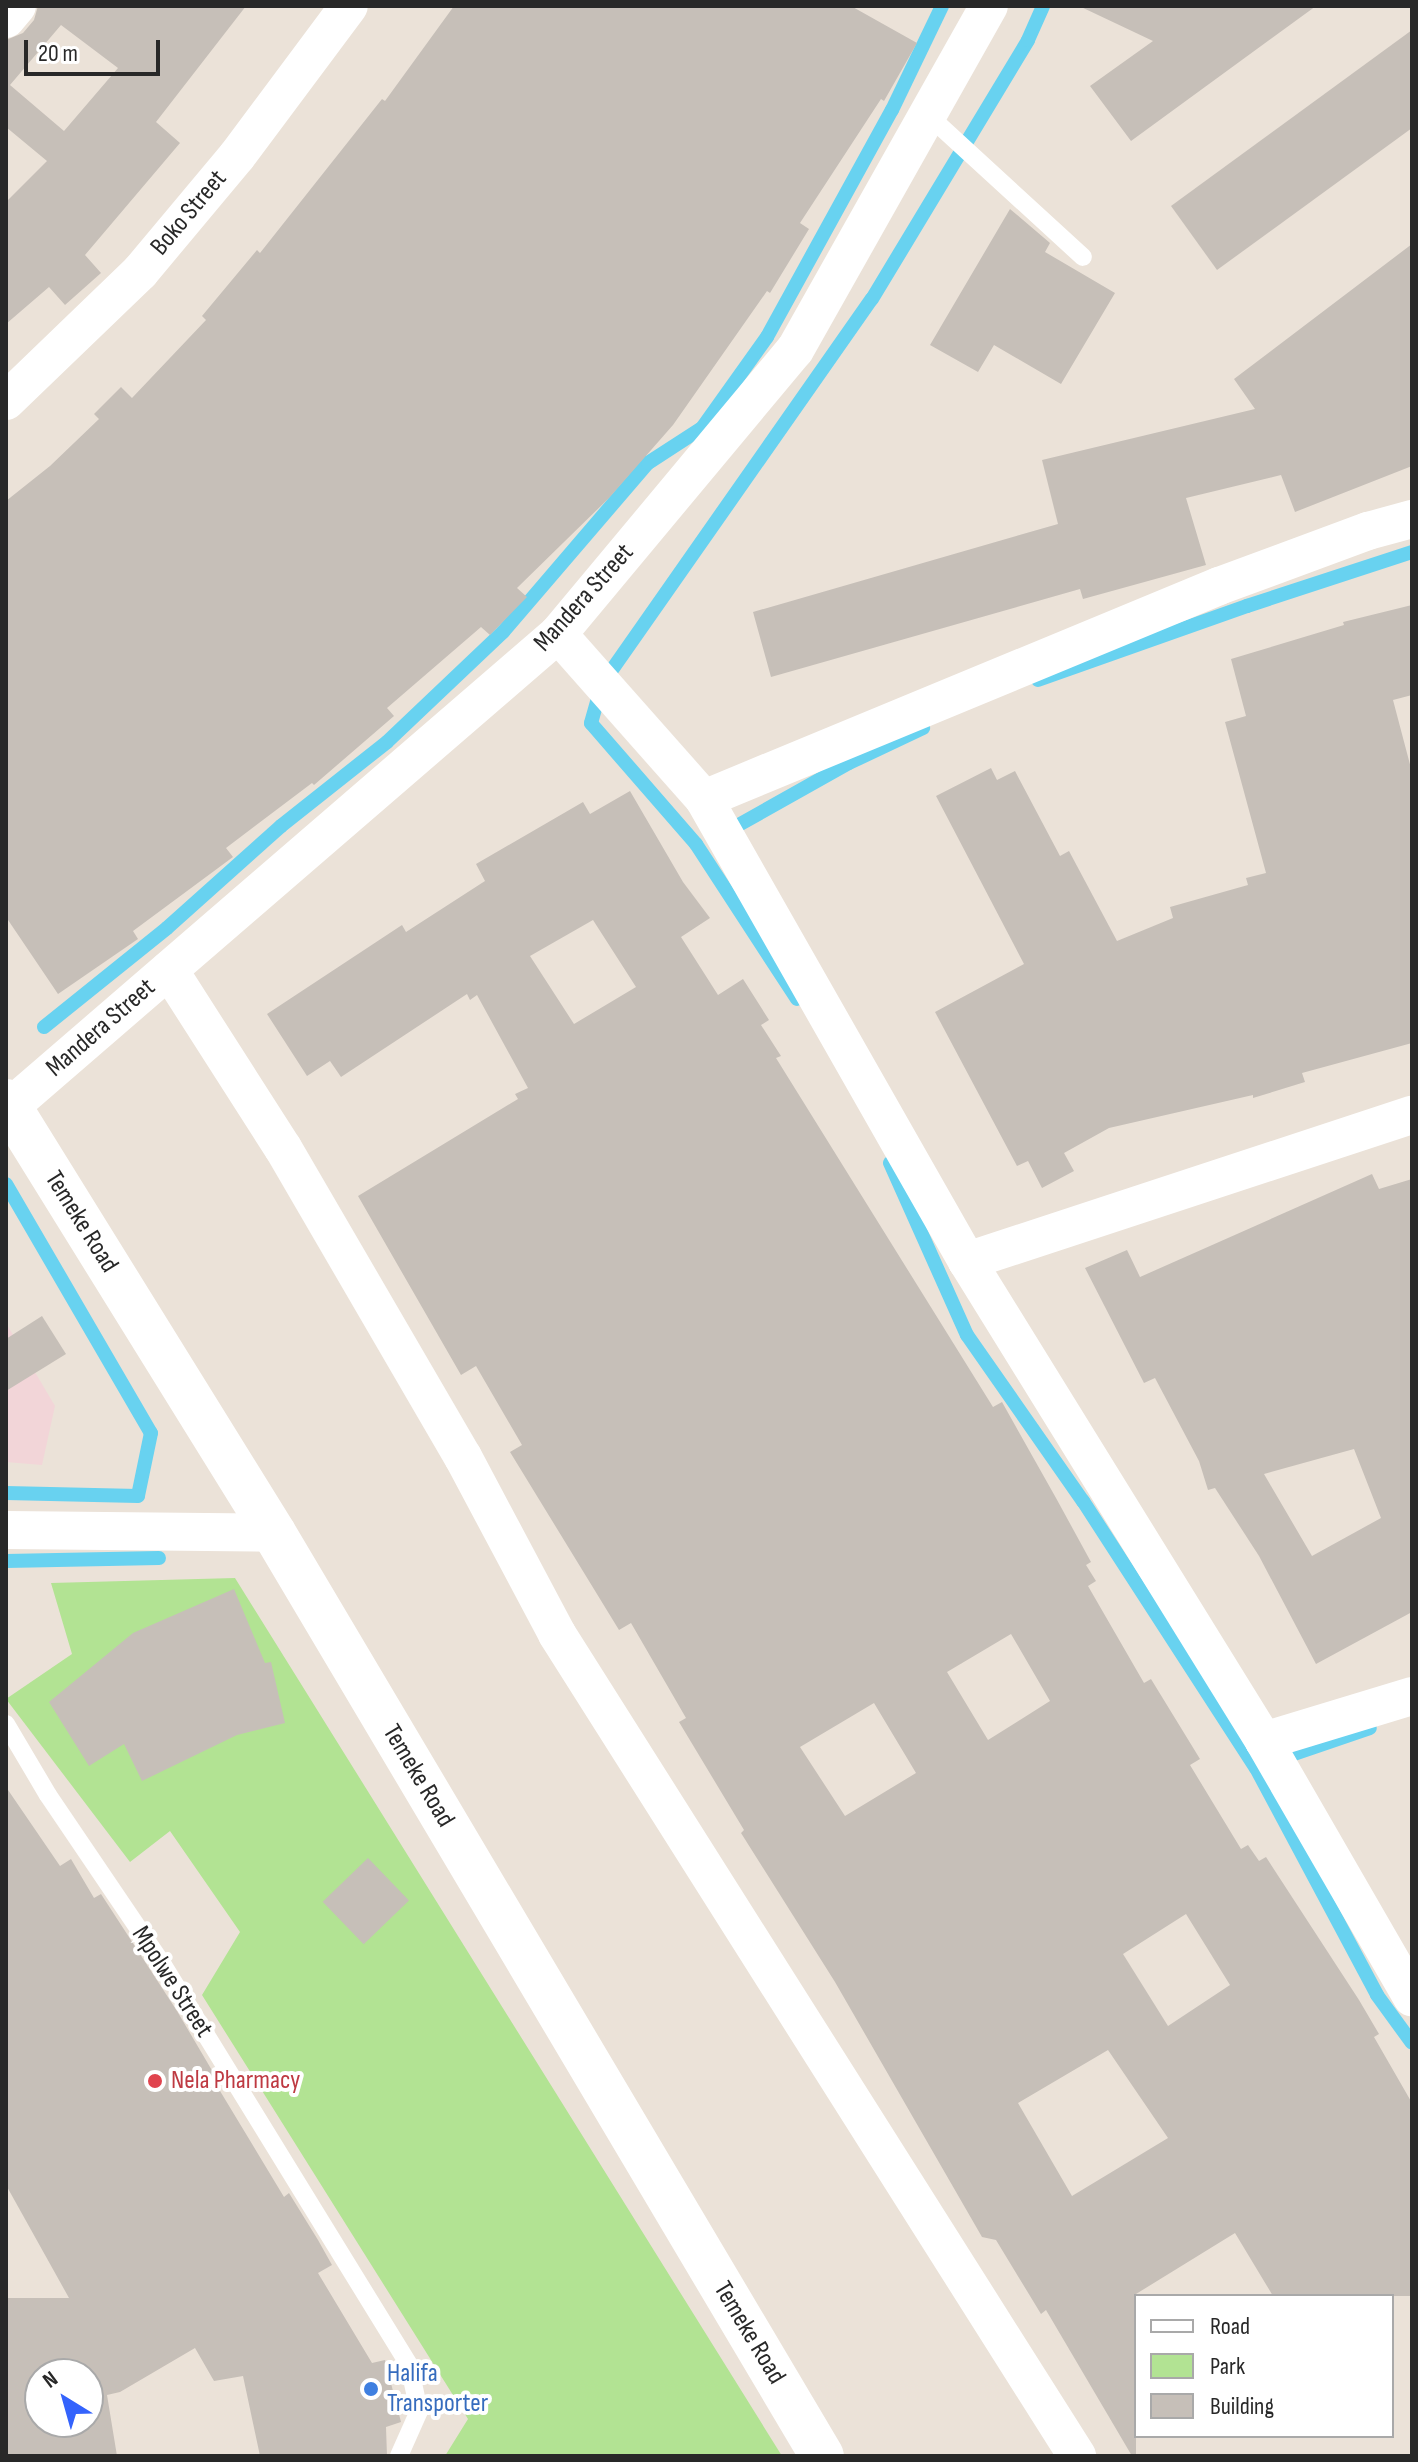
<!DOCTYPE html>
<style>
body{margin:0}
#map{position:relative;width:1418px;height:2462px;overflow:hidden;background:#ebe2d8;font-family:"Sofia Sans Condensed",sans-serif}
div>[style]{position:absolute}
.medical>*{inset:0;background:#f2d5d8}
.green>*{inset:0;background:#b2e393}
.stream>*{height:14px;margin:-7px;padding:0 7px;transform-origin:7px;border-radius:7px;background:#68d2f0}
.building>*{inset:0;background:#c6bfb8;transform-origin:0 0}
.service>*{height:18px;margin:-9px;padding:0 9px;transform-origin:9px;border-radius:9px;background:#fff}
.minor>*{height:38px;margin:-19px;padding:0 19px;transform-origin:19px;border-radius:19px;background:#fff}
.tertiary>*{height:44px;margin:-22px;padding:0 22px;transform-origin:22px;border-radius:22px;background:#fff}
.dots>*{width:22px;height:22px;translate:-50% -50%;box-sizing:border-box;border:4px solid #fff;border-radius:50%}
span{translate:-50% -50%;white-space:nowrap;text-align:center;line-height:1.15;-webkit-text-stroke:8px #fff;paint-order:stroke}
.street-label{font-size:26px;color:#282828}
.health-label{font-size:26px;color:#be3a42}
.left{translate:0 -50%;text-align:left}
.shop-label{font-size:26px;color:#366cbe}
.frame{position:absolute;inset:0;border:8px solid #282828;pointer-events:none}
.legend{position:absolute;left:1134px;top:2294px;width:260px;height:144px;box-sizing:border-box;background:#fff;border:2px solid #a9a9a9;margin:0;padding:10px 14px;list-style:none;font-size:24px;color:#282828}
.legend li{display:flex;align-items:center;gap:16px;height:40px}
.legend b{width:40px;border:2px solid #a9a9a9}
.north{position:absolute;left:24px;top:2358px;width:80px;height:80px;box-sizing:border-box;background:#fff;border:2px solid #a9a9a9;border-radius:50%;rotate:323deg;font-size:22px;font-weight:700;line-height:32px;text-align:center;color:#282828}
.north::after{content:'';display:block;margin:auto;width:28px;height:36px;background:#3463fc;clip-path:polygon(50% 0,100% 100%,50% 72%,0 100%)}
.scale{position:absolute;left:24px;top:40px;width:136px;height:36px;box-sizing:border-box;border:4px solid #282828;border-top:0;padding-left:10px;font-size:24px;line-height:28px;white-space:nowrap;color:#282828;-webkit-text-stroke:6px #fff;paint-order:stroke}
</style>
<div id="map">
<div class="medical">
<div style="clip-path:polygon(6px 1323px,55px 1406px,42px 1465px,6px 1462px)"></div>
</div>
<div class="green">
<div style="clip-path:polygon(235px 1578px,782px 2456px,445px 2456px,468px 2419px,202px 1995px,240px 1932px,170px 1831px,130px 1862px,6px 1699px,72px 1654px,51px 1583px)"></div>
</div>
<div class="stream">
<div style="left:1038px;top:680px;width:222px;rotate:-19.5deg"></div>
<div style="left:1247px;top:606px;width:174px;rotate:-18.1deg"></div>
<div style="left:726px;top:832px;width:141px;rotate:-29.3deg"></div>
<div style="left:849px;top:763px;width:82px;rotate:-25.3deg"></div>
<div style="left:797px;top:999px;width:185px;rotate:-123.1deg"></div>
<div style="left:696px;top:844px;width:160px;rotate:-131deg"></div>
<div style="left:591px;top:723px;width:41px;rotate:-74.2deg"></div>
<div style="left:602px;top:684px;width:470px;rotate:-55deg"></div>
<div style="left:872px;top:299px;width:302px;rotate:-58.9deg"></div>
<div style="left:1028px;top:40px;width:37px;rotate:-66deg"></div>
<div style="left:44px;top:1027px;width:158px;rotate:-38.8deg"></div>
<div style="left:167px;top:928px;width:153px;rotate:-41.8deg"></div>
<div style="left:281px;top:826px;width:135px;rotate:-38.4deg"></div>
<div style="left:387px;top:742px;width:160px;rotate:-43.5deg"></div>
<div style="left:503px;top:632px;width:223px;rotate:-49.4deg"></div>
<div style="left:648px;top:463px;width:64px;rotate:-32.9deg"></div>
<div style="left:702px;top:428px;width:112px;rotate:-54.5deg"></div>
<div style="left:767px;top:337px;width:259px;rotate:-61.2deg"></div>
<div style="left:892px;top:110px;width:115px;rotate:-64.3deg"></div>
<div style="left:890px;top:1163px;width:188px;rotate:65.9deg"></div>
<div style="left:967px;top:1335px;width:203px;rotate:55.1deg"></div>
<div style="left:1083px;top:1501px;width:318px;rotate:57.1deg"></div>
<div style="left:1256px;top:1768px;width:257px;rotate:61.9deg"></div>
<div style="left:1377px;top:1995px;width:59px;rotate:53.9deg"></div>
<div style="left:6px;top:1184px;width:288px;rotate:59.8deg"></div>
<div style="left:151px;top:1433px;width:64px;rotate:101.7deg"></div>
<div style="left:138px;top:1496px;width:132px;rotate:-178.7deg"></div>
<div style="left:6px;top:1561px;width:153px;rotate:-1.1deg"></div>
<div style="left:1276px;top:1760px;width:99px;rotate:-18.8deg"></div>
</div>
<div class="building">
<div style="clip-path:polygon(evenodd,38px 6px,246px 6px,156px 122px,180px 143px,85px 255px,101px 273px,65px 305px,49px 287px,6px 324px,6px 202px,47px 161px,6px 127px,6px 40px,23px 33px,34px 20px,38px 6px,61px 25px,118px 68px,64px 131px,10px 85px,61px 25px)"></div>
<div style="clip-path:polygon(454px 6px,851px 6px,917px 43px,884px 101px,881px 99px,800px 223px,809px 229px,770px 293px,767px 291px,673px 425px,609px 498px,517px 588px,527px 597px,490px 635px,481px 627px,387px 708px,394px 716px,314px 785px,312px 783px,226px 848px,233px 857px,133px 931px,138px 939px,58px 994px,6px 917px,6px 501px,50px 466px,99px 419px,94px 414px,121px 387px,132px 398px,206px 320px,202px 316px,257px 250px,260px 253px,382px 99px,385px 101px)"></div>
<div style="clip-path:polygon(1079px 6px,1316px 6px,1131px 141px,1090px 86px,1153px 41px)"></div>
<div style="clip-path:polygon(1412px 30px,1412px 128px,1217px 270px,1171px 206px)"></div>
<div style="clip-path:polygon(1010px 209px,1050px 243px,1045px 252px,1115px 293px,1061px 384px,994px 345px,978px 372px,930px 345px)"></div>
<div style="clip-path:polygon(1412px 244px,1412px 466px,1295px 512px,1281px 475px,1186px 498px,1206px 565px,1083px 599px,1080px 589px,771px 677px,753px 612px,1058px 524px,1042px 460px,1255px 409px,1234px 379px)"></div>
<div style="clip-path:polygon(1412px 605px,1412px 695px,1393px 700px,1412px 772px,1412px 1043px,1302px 1073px,1305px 1082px,1253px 1098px,1253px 1095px,1109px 1128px,1064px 1153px,1074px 1171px,1042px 1188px,1028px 1161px,1017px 1166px,935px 1012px,1024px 964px,936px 796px,991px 768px,997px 780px,1015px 771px,1060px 856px,1069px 851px,1117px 941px,1173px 918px,1170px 907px,1248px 885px,1246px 878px,1266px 873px,1225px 722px,1246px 716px,1231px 659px,1344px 625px,1343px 622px)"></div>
<div style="clip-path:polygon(evenodd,630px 791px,683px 882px,710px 918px,681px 937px,718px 995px,743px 979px,769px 1020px,761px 1025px,781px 1056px,776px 1058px,993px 1407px,1002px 1402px,1056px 1498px,1091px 1562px,1086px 1565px,1096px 1581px,1088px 1586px,1144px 1683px,1151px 1679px,1200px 1759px,1190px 1765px,1241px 1849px,1248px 1845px,1259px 1861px,1266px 1857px,1359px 2000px,1379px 2034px,1374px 2037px,1412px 2103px,1412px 2296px,1273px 2296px,1235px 2233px,1136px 2294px,1136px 2456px,1132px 2456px,1046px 2310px,1041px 2314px,996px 2240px,982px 2237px,835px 1982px,741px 1833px,744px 1830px,679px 1722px,686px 1718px,631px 1623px,619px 1630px,510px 1452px,522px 1445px,476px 1366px,461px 1375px,358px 1196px,518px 1099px,515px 1094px,528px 1088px,477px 995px,470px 1000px,467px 994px,341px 1077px,330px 1061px,307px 1076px,267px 1014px,402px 925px,406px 932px,485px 881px,476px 864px,583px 802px,590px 814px,630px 791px,593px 920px,636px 987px,574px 1024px,530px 956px,593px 920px,630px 791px,1011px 1634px,1050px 1701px,988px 1740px,947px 1672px,1011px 1634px,630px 791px,874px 1703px,916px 1773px,845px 1816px,800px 1747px,874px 1703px,630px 791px,1186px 1914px,1230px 1985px,1168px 2026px,1123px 1954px,1186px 1914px,630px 791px,1108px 2050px,1168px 2138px,1072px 2196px,1018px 2103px,1108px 2050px)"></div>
<div style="clip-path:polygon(evenodd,1372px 1174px,1379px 1189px,1412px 1179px,1412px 1612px,1316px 1664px,1259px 1556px,1215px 1488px,1208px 1490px,1199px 1461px,1155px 1378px,1144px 1383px,1085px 1268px,1127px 1250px,1140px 1277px,1372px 1174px,1354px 1449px,1381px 1518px,1312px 1556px,1264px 1474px,1354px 1449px)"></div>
<div style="clip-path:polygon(42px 1316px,66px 1354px,6px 1391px,6px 1339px)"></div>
<div style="clip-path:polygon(234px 1589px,265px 1663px,271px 1662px,285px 1723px,237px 1735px,142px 1781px,124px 1744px,89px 1766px,49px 1702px,133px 1633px)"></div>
<div style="clip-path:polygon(evenodd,6px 1787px,60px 1866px,71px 1859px,94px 1898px,101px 1894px,177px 2011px,220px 2084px,217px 2086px,284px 2197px,289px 2193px,318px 2240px,332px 2265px,318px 2273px,372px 2363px,385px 2360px,401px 2422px,386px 2427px,387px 2456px,260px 2456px,243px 2376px,214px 2381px,195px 2348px,120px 2392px,107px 2395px,117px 2456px,6px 2456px,6px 2298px,69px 2298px,6px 2185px,6px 1787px,40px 2374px,88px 2374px,88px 2422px,40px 2422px,40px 2374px)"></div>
<div style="left:368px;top:1858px;width:59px;height:63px;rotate:46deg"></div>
</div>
<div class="service">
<div style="left:928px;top:115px;width:210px;rotate:42.5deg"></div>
<div style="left:6px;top:1724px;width:82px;rotate:59.4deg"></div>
<div style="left:48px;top:1795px;width:205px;rotate:55.9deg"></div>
<div style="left:163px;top:1965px;width:470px;rotate:58.4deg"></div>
<div style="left:409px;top:2365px;width:47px;rotate:77.7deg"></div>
<div style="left:419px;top:2411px;width:49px;rotate:114deg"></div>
</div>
<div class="minor">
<div style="left:6px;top:19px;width:17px;rotate:-50deg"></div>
<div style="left:6px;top:401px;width:186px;rotate:-43.9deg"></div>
<div style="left:140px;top:272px;width:151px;rotate:-50.1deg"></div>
<div style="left:237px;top:156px;width:187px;rotate:-53.3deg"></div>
<div style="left:558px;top:634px;width:220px;rotate:48.5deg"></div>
<div style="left:704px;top:799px;width:532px;rotate:60.35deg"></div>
<div style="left:967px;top:1261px;width:564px;rotate:58.25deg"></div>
<div style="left:1264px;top:1741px;width:296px;rotate:60deg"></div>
<div style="left:704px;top:799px;width:557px;rotate:-22.47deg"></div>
<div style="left:1219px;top:586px;width:159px;rotate:-20.3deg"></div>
<div style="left:1368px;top:531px;width:46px;rotate:-15.3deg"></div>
<div style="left:169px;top:970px;width:211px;rotate:57.4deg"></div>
<div style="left:283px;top:1148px;width:358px;rotate:59.8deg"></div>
<div style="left:463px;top:1457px;width:200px;rotate:62deg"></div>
<div style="left:557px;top:1634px;width:973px;rotate:57.68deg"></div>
<div style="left:10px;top:1107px;width:724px;rotate:-40.8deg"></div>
<div style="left:558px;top:634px;width:370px;rotate:-50.2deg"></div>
<div style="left:795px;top:350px;width:395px;rotate:-60.6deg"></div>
<div style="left:967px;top:1261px;width:468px;rotate:-18.2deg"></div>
<div style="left:6px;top:1530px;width:268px;rotate:0.6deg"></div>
<div style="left:1264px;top:1741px;width:155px;rotate:-16.9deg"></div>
</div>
<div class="tertiary">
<div style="left:6px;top:1101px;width:508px;rotate:58.19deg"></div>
<div style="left:274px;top:1533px;width:1073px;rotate:59.3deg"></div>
</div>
<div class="dots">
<div style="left:155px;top:2081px;background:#e0444e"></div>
<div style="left:371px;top:2389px;background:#3f7fe0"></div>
</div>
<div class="street-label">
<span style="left:189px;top:213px;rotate:-50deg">Boko Street</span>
<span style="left:584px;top:598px;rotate:-48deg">Mandera Street</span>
<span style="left:101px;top:1028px;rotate:-41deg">Mandera Street</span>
<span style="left:81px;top:1222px;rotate:58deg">Temeke Road</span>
<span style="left:418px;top:1776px;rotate:59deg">Temeke Road</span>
<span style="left:172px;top:1982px;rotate:57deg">Mpolwe Street</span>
<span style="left:749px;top:2333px;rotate:59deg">Temeke Road</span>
</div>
<div class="health-label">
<span class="left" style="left:171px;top:2081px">Nela Pharmacy</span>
</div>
<div class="shop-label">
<span class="left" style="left:387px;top:2389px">Halifa<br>Transporter</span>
</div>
<div class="frame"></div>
<ul class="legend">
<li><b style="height:10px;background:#fff"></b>Road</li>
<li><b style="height:22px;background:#b2e393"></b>Park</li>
<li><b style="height:22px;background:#c6bfb8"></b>Building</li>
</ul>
<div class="north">N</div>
<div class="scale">20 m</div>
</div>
